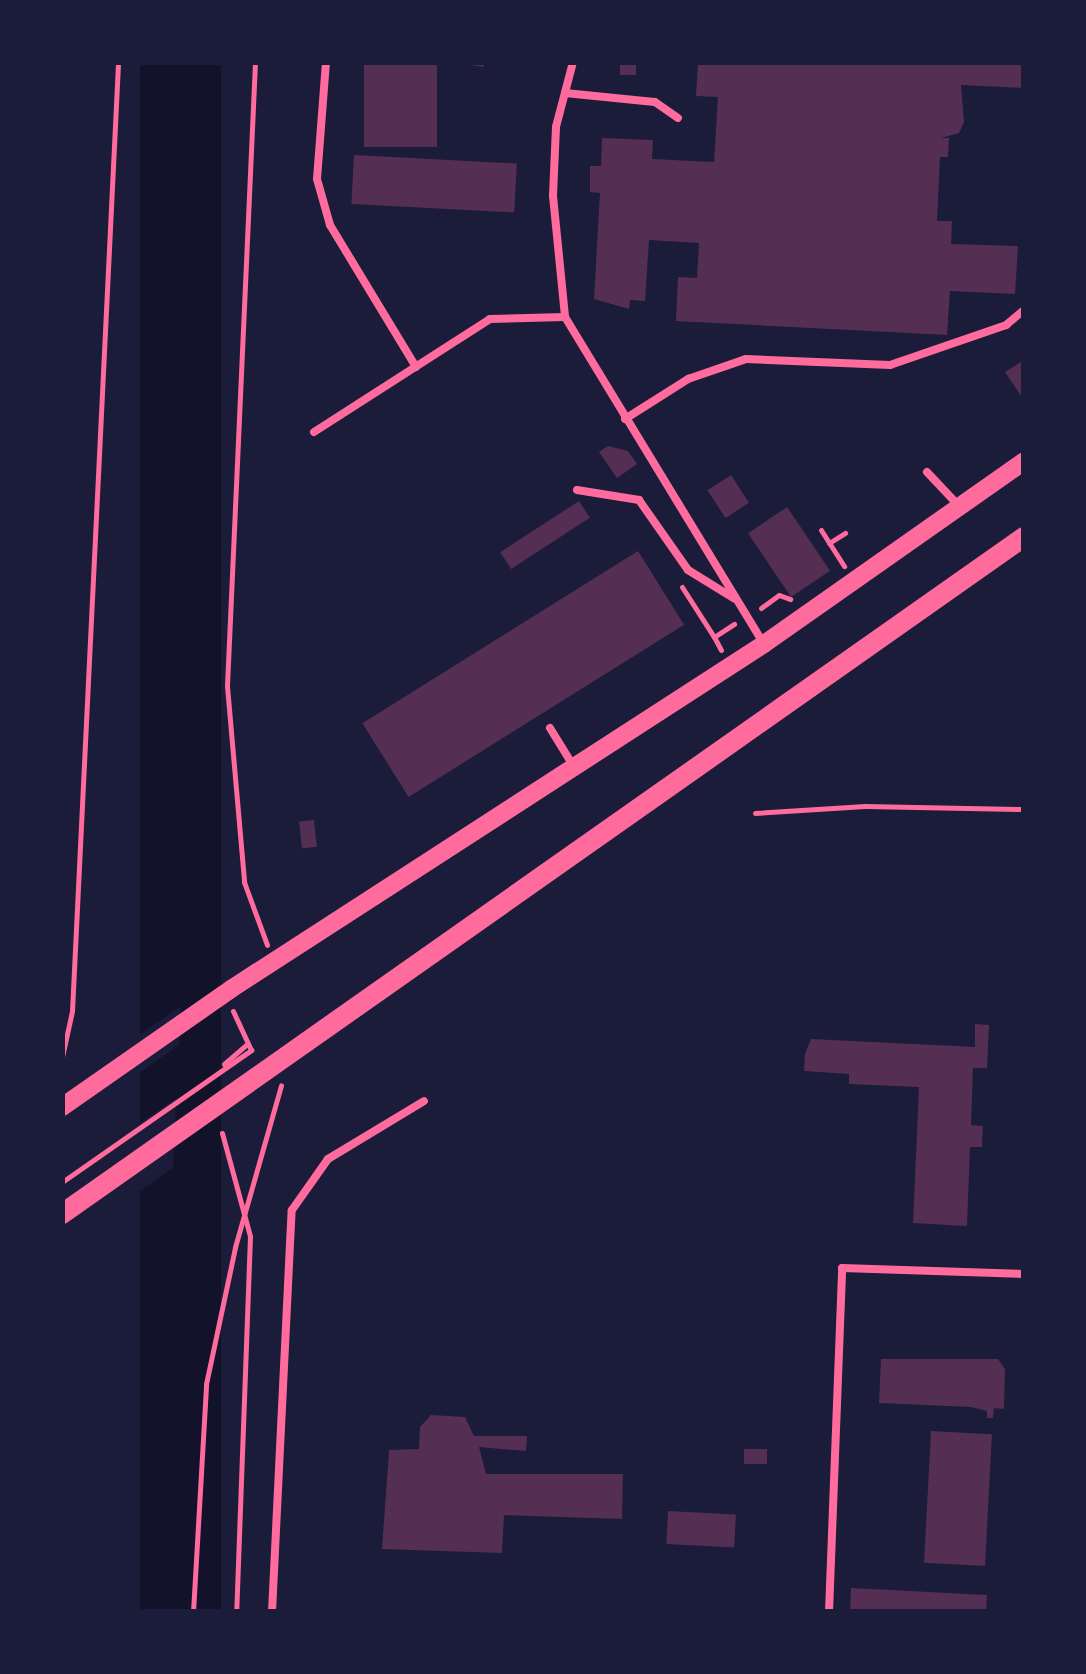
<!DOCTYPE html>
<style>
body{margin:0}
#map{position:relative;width:1086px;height:1674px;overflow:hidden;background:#1b1b3a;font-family:"Fira Sans Condensed",sans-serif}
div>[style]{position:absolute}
.water>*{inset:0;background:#12122b;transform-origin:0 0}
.pier>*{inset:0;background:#1b1b3a}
.building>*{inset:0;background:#542f53;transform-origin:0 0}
.path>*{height:5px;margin:-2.5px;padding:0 2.5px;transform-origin:2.5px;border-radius:2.5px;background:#ff6b9d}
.service>*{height:8px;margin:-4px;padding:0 4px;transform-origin:4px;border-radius:4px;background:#ff6b9d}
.tertiary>*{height:18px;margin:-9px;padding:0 9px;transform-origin:9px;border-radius:9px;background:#ff6b9d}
.secondary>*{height:20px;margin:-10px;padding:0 10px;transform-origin:10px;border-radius:10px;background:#ff6b9d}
span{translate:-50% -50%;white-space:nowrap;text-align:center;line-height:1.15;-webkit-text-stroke:8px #1b1b3a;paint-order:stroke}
.frame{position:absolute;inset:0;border:65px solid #1b1b3a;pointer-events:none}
</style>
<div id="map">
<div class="water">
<div style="left:140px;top:63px;width:81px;height:1550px"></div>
</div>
<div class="pier">
<div style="clip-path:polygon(181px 1006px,179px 1045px,92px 1107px,93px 1067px)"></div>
<div style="clip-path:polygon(176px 1098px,173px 1168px,87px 1228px,89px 1158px)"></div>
</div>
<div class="building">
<div style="left:364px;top:62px;width:73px;height:85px"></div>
<div style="clip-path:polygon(455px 62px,486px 62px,483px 67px)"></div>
<div style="left:620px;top:62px;width:16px;height:13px"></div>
<div style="clip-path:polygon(698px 62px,1024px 62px,1024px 88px,961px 85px,964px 122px,959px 133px,941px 138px,949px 138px,948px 157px,940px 157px,937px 221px,952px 221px,951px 244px,1018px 246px,1015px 294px,950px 291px,947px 335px,676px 321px,678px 277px,697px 278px,699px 243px,649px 240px,645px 301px,630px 300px,629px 309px,594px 299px,600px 193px,590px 192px,590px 166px,601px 166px,602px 138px,653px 140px,652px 159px,714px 162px,718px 97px,696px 96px)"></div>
<div style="left:354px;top:155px;width:163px;height:49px;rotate:3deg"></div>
<div style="clip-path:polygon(1024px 360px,1024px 400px,1005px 372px)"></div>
<div style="clip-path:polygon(608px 446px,628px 451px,637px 464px,617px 478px,599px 452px)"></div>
<div style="left:731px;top:475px;width:33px;height:28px;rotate:57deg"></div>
<div style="left:579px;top:501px;width:20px;height:94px;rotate:57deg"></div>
<div style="left:787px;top:507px;width:77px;height:47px;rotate:56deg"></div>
<div style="left:638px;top:551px;width:87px;height:325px;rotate:58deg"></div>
<div style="left:314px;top:820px;width:27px;height:15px;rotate:84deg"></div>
<div style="clip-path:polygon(975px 1024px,989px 1025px,987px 1068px,973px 1068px,971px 1125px,983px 1126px,982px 1147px,970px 1147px,967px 1226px,913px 1223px,919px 1087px,849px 1084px,849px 1074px,804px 1071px,805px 1054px,811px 1039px,975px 1047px)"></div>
<div style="clip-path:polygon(881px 1359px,998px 1359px,1005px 1369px,1004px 1409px,994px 1408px,993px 1418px,987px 1418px,987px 1411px,971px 1407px,879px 1403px)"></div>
<div style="clip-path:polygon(431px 1415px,465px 1417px,474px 1436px,527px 1436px,526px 1451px,479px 1447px,486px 1474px,623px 1474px,622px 1519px,504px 1515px,502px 1553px,382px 1549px,389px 1450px,419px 1449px,420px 1427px)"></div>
<div style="left:931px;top:1431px;width:61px;height:132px;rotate:3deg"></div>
<div style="left:744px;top:1449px;width:23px;height:15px"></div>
<div style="left:668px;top:1511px;width:68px;height:33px;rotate:3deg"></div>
<div style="clip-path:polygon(851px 1588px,987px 1595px,986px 1612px,850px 1612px)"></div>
</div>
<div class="path">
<div style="left:255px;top:62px;width:625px;rotate:92.57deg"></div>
<div style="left:227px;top:686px;width:197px;rotate:85deg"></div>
<div style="left:244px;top:882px;width:67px;rotate:69.9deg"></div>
<div style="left:821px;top:530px;width:43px;rotate:57.4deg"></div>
<div style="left:829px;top:543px;width:19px;rotate:-32deg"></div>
<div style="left:682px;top:587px;width:59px;rotate:57.4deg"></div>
<div style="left:761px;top:608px;width:22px;rotate:-36deg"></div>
<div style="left:779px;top:595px;width:12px;rotate:20deg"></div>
<div style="left:721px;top:650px;width:15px;rotate:-118deg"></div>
<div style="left:714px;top:637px;width:24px;rotate:-33deg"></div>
<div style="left:755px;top:813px;width:110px;rotate:-3.6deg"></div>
<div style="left:865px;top:806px;width:159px;rotate:1.1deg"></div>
<div style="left:62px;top:1057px;width:47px;rotate:-77.7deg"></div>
<div style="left:72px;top:1011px;width:950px;rotate:-87.22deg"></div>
<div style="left:224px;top:1064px;width:30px;rotate:-41deg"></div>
<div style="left:222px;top:1133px;width:107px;rotate:74.8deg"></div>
<div style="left:250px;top:1236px;width:376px;rotate:92.1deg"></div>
<div style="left:62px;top:1182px;width:231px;rotate:-34.9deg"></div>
<div style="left:251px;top:1050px;width:43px;rotate:-114.8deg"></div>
<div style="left:193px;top:1612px;width:228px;rotate:-86.7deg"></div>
<div style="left:206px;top:1384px;width:140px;rotate:-78deg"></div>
<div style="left:235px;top:1247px;width:168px;rotate:-74.1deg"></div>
</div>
<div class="service">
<div style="left:326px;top:62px;width:117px;rotate:94.4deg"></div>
<div style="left:317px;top:179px;width:48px;rotate:74.2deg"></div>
<div style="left:330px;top:225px;width:166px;rotate:58.8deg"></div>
<div style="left:573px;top:62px;width:67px;rotate:104.7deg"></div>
<div style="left:556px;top:127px;width:69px;rotate:92.5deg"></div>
<div style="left:553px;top:196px;width:122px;rotate:84.3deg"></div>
<div style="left:565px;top:317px;width:383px;rotate:58.7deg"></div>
<div style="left:565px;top:93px;width:90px;rotate:5.7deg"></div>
<div style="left:655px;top:102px;width:28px;rotate:35deg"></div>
<div style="left:625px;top:419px;width:75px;rotate:-32.4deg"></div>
<div style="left:688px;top:379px;width:61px;rotate:-19deg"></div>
<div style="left:746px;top:359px;width:144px;rotate:2.4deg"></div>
<div style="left:890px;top:365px;width:123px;rotate:-19deg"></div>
<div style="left:1006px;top:325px;width:23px;rotate:-40deg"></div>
<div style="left:314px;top:432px;width:209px;rotate:-32.7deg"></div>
<div style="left:490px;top:319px;width:75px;rotate:-1.5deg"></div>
<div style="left:927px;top:472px;width:44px;rotate:46.8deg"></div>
<div style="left:577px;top:490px;width:63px;rotate:9.2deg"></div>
<div style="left:639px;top:500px;width:85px;rotate:55deg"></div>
<div style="left:688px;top:570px;width:55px;rotate:31.7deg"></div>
<div style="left:550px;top:728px;width:46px;rotate:58.4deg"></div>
<div style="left:272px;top:1612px;width:402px;rotate:-87.2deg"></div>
<div style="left:292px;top:1210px;width:62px;rotate:-54.8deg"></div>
<div style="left:328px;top:1159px;width:112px;rotate:-31.1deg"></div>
<div style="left:829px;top:1612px;width:344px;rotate:-87.8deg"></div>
<div style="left:842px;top:1268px;width:182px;rotate:1.9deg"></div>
</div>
<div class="tertiary">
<div style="left:62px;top:1107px;width:206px;rotate:-34.9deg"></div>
<div style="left:231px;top:989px;width:635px;rotate:-32.91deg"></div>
<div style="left:764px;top:644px;width:318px;rotate:-35.1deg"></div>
</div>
<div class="secondary">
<div style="left:62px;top:1214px;width:1176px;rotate:-35.14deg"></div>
</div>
<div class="frame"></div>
</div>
